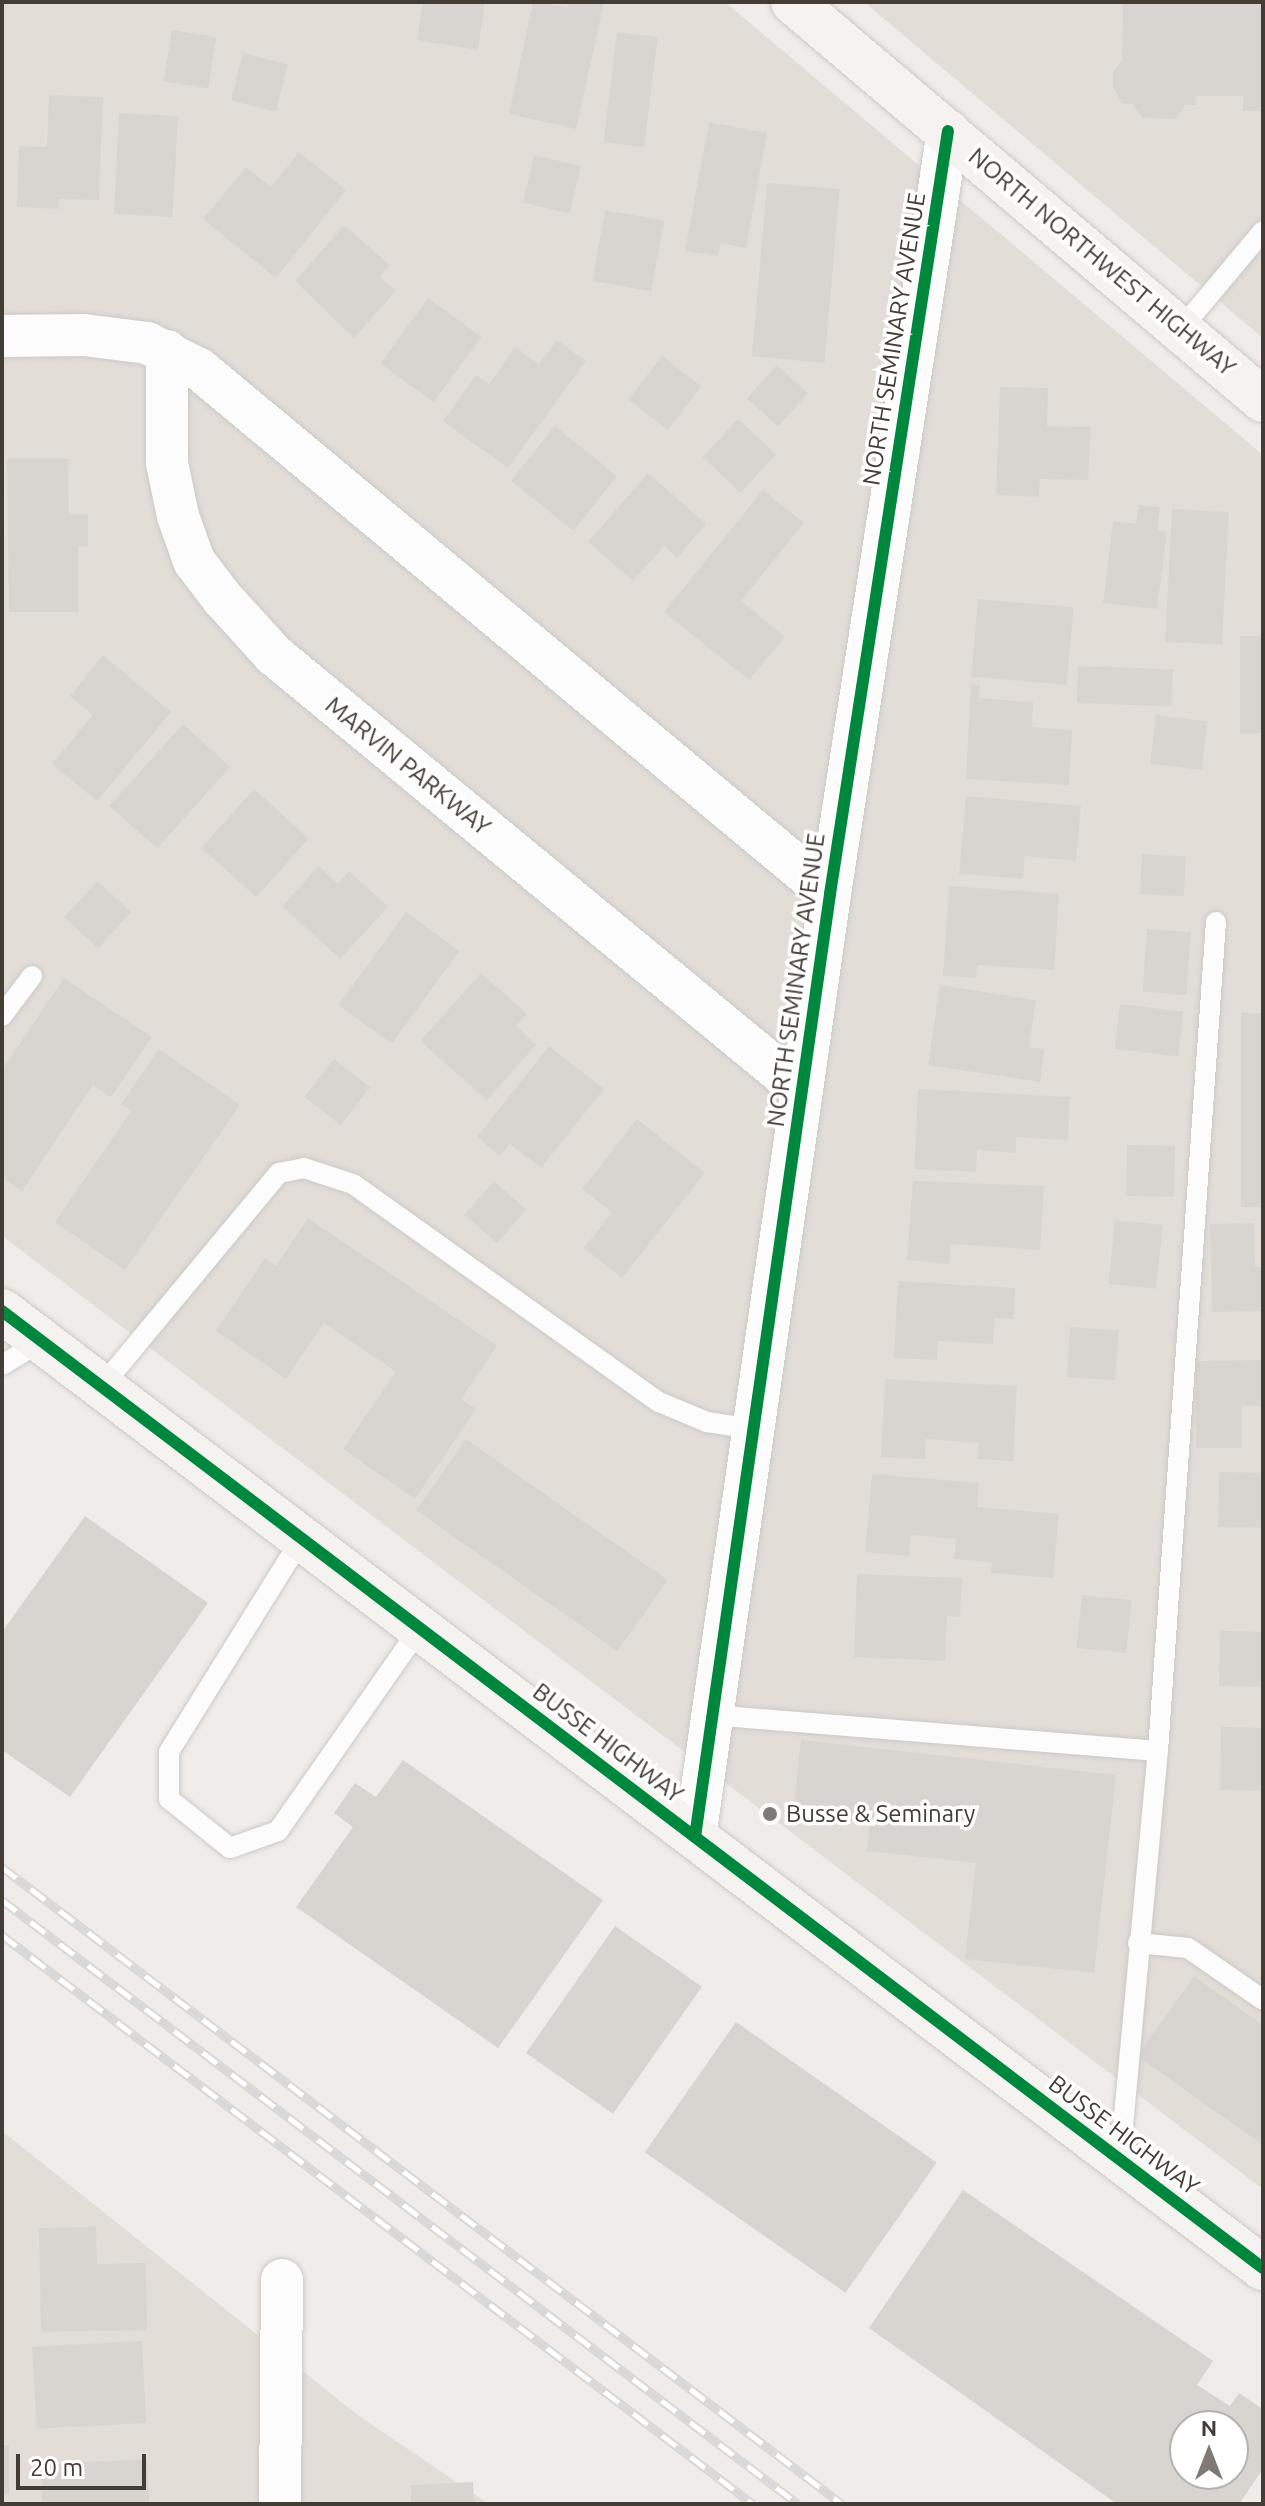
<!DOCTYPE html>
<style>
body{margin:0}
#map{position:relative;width:1265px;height:2506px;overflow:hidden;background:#efece9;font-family:Ubuntu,sans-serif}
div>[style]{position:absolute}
.residential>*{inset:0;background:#e2ddd7}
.building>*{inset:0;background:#d8d5d1;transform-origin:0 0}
.roads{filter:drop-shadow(0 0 2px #cccac7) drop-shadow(0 0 2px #cccac7)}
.lane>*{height:20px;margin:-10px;padding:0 10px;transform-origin:10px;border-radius:10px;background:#fdfcfc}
.street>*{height:42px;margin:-21px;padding:0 21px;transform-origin:21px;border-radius:21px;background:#fdfcfc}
.secondary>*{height:44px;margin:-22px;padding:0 22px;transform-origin:22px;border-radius:22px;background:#f5f3ef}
.rail>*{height:9px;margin-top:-4.5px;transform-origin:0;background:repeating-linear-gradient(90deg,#fff 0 18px,#d9d8d8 0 36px);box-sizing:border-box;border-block:2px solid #d9d8d8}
.cycleway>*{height:12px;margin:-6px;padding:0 6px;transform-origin:6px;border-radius:6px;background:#00873e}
.dots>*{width:22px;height:22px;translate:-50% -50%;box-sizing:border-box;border:4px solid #fff;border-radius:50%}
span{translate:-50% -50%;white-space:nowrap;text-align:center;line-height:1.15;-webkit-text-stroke:7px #fff;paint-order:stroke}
.street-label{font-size:24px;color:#433d36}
.poi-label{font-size:24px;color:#433d36}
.left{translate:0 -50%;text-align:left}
.frame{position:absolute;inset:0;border:4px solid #433d36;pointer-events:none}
.north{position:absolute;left:1169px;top:2410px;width:80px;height:80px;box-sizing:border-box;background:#fff;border:2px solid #b4b1af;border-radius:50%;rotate:0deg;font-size:22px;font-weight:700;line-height:32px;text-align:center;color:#433d36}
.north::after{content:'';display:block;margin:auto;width:28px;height:36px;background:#7f7a75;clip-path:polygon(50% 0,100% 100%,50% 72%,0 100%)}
.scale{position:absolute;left:16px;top:2454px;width:130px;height:36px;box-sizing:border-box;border:4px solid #433d36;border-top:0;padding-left:10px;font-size:24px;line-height:28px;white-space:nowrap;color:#433d36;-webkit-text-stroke:6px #fff;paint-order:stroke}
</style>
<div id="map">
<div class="residential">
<div style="clip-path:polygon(2px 2px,725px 2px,1263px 455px,1263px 2189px,2px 1236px)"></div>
<div style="clip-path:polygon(864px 2px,1263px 2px,1263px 338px)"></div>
<div style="clip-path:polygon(2px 2131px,359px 2416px,489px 2504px,2px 2504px)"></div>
</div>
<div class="building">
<div style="clip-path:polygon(423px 2px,485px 2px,478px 50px,417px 40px)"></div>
<div style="clip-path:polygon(533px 2px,568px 7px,569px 2px,604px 2px,576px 129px,509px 114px)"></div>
<div style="clip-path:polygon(1123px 2px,1263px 2px,1263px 111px,1243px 111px,1243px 96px,1196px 96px,1196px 105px,1185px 105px,1176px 119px,1143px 118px,1132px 104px,1122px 103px,1113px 87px,1113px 72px,1122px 61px)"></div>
<div style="left:172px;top:30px;width:45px;height:52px;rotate:9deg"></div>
<div style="left:617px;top:32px;width:41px;height:111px;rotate:7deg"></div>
<div style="left:243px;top:53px;width:46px;height:49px;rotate:14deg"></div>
<div style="clip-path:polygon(49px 95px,103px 97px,99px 200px,59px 199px,58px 209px,17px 207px,19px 146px,47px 147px)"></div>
<div style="left:119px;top:113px;width:59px;height:101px;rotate:3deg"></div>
<div style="clip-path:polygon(709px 122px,767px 133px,746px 248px,721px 243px,718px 256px,685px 251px)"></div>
<div style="clip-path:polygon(299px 152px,346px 190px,276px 278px,203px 219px,246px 167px,271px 187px)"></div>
<div style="left:534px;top:155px;width:48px;height:49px;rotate:13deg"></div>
<div style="left:767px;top:183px;width:73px;height:174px;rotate:5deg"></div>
<div style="left:605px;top:210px;width:60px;height:72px;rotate:10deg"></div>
<div style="clip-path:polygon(344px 225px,390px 265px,380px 277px,396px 291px,354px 338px,295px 281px)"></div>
<div style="left:428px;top:298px;width:66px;height:81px;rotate:36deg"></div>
<div style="clip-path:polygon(557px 340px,586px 361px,508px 468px,443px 421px,476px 375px,489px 384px,515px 347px,539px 364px)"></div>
<div style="left:662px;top:356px;width:50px;height:55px;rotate:38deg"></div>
<div style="left:777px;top:365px;width:42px;height:45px;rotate:42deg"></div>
<div style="clip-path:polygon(1000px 387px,1048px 388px,1047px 426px,1091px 427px,1088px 480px,1040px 479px,1039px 497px,996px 495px)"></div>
<div style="left:738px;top:419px;width:52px;height:52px;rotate:43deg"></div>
<div style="left:555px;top:426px;width:80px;height:70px;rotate:39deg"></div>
<div style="clip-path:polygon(7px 459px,68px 459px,69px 514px,88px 514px,88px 547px,78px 547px,78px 612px,9px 612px)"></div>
<div style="clip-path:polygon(648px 473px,706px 524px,677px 558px,664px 546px,633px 581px,588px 542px)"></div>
<div style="clip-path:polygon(763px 490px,804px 523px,741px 601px,785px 637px,749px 680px,664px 612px)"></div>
<div style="clip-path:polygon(1138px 505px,1160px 507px,1157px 531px,1167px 532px,1157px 609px,1103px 603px,1113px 521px,1136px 524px)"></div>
<div style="left:1172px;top:509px;width:57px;height:133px;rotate:3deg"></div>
<div style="left:978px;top:599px;width:96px;height:78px;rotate:5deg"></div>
<div style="left:1240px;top:636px;width:23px;height:97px"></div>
<div style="clip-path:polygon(103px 655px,171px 712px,97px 801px,52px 764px,93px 715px,70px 696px)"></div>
<div style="left:1078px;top:666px;width:95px;height:37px;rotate:2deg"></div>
<div style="clip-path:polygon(971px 684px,980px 685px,979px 698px,1033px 702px,1032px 727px,1072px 730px,1069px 785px,966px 779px)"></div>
<div style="left:1156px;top:715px;width:52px;height:49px;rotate:7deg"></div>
<div style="left:183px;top:724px;width:64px;height:110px;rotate:42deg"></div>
<div style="left:254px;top:789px;width:74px;height:79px;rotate:42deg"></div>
<div style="clip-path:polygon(966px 796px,1081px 806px,1076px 861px,1025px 856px,1023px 879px,959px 874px)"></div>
<div style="left:1142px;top:854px;width:44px;height:40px;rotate:3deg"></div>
<div style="clip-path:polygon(319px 866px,338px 884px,349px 871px,388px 907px,340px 959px,282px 906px)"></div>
<div style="left:97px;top:881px;width:46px;height:49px;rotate:42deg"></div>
<div style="clip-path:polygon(949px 886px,1059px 894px,1054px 970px,977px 965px,976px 978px,943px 976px)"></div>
<div style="left:406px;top:912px;width:66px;height:115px;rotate:36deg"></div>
<div style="left:1147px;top:929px;width:44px;height:63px;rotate:4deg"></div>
<div style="clip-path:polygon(481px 973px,527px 1014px,516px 1026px,536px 1045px,487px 1100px,420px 1041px)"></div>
<div style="clip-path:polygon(64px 978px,152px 1037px,111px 1097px,93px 1085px,22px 1191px,2px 1178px,2px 1070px)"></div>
<div style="clip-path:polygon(940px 985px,1036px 1000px,1029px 1047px,1044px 1049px,1040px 1082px,928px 1065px)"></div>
<div style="left:1120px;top:1004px;width:64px;height:45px;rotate:7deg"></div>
<div style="left:1241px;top:1013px;width:22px;height:194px"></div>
<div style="clip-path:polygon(549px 1046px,604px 1089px,541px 1168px,510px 1144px,500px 1156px,477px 1137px)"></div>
<div style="clip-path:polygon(159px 1049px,240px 1105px,125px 1270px,55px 1222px,131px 1111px,121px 1104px)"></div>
<div style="left:334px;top:1059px;width:46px;height:48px;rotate:38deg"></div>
<div style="clip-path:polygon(918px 1089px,1070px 1097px,1068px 1140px,1016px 1137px,1016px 1153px,977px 1150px,976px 1172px,914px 1169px)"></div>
<div style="clip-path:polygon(637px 1119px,705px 1173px,622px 1278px,584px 1248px,612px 1212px,582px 1189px)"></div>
<div style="left:1127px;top:1145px;width:48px;height:51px;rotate:1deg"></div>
<div style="left:494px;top:1181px;width:43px;height:45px;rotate:41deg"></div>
<div style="clip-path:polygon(913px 1181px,1044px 1186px,1040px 1250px,951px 1244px,949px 1264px,907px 1260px)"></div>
<div style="clip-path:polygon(308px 1218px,497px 1346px,461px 1399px,476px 1409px,415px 1499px,343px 1449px,396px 1372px,324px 1323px,286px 1379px,216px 1331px,265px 1258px,276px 1266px)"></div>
<div style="left:1115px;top:1220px;width:48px;height:64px;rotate:6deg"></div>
<div style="clip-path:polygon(1254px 1223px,1255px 1267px,1263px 1267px,1263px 1311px,1212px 1312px,1210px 1224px)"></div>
<div style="clip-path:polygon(898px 1281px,1015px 1288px,1014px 1319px,995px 1318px,993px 1344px,938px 1341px,937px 1360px,894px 1358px)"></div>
<div style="left:1070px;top:1327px;width:49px;height:50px;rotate:4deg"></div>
<div style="clip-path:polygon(1263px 1360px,1263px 1406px,1242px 1406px,1242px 1448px,1196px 1448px,1196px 1361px)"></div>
<div style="clip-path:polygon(885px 1379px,1017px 1386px,1013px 1461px,978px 1459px,979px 1443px,926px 1439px,925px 1459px,881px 1457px)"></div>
<div style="left:466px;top:1439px;width:246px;height:87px;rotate:35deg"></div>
<div style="left:1219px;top:1472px;width:44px;height:55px;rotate:1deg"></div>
<div style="clip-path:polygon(872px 1474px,979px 1483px,977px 1507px,1059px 1514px,1053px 1578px,991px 1573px,992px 1562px,954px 1559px,956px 1539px,911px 1535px,909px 1556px,865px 1552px)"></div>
<div style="clip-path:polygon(85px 1516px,208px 1603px,70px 1797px,2px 1750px,2px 1632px)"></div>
<div style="clip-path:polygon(857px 1574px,962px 1578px,960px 1617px,947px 1616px,945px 1661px,854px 1657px)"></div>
<div style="left:1082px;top:1595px;width:50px;height:53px;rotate:6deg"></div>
<div style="left:1220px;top:1631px;width:43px;height:55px;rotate:1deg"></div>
<div style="left:1221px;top:1727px;width:42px;height:63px;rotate:1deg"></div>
<div style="clip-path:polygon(801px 1740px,1116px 1775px,1094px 1973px,965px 1959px,976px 1863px,867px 1851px,870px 1822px,793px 1814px)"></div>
<div style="clip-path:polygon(403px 1760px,603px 1900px,498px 2048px,296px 1907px,353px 1827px,334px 1813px,355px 1783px,376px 1797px)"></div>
<div style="left:615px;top:1926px;width:106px;height:155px;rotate:35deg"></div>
<div style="clip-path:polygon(1194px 1976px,1263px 2025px,1263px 2145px,1137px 2056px)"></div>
<div style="left:736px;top:2022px;width:245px;height:159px;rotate:35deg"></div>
<div style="clip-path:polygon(evenodd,963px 2190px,1213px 2361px,1197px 2385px,1230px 2406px,1239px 2393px,1263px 2409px,1263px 2469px,1239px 2504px,1117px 2504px,869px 2328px,963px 2190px,1185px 2426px,1233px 2426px,1233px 2474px,1185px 2474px,1185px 2426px)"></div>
<div style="clip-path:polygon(96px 2227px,97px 2264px,146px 2263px,147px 2330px,41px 2332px,39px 2228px)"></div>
<div style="left:142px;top:2341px;width:82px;height:110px;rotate:87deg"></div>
<div style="left:2px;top:2445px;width:7px;height:49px"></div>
<div style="left:147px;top:2459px;width:45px;height:107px;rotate:87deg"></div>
<div style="clip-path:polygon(473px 2482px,474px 2504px,411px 2504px,411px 2485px)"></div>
</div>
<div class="roads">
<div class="lane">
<div style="left:1180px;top:330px;width:129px;rotate:-50deg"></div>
<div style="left:2px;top:1016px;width:50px;rotate:-53.1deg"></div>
<div style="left:2px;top:1365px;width:47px;rotate:-31deg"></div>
<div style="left:102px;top:1386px;width:277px;rotate:-50.3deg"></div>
<div style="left:279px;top:1173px;width:25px;rotate:-11deg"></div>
<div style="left:304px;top:1168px;width:52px;rotate:18.1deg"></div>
<div style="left:353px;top:1184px;width:376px;rotate:35.5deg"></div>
<div style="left:659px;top:1402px;width:52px;rotate:22.6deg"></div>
<div style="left:707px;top:1422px;width:47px;rotate:8.7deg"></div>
<div style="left:302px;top:1538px;width:252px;rotate:121.9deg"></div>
<div style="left:169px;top:1752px;width:47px;rotate:90deg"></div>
<div style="left:169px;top:1799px;width:78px;rotate:38.8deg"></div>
<div style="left:230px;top:1848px;width:51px;rotate:-19.5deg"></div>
<div style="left:278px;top:1831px;width:248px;rotate:-55deg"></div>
<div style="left:711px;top:1715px;width:448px;rotate:4.6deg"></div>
<div style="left:1138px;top:1943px;width:50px;rotate:5.7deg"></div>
<div style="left:1188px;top:1948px;width:91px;rotate:34.7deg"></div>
<div style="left:1120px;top:2159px;width:410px;rotate:-84.7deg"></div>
<div style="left:1158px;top:1751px;width:831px;rotate:-86deg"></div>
</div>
<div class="street">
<div style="left:2px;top:336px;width:82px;rotate:-0.7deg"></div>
<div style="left:84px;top:335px;width:64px;rotate:7.2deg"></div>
<div style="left:147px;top:343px;width:58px;rotate:26.6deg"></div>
<div style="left:199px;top:369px;width:821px;rotate:39.76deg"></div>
<div style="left:167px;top:351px;width:112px;rotate:90deg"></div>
<div style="left:167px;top:463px;width:54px;rotate:78.3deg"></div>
<div style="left:178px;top:516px;width:48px;rotate:70.4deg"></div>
<div style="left:194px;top:561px;width:48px;rotate:52.7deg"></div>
<div style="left:223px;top:599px;width:76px;rotate:47.7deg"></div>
<div style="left:274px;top:655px;width:684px;rotate:39.48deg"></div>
<div style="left:695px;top:1837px;width:953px;rotate:-81.85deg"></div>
<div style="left:830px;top:894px;width:772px;rotate:-81.21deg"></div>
<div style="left:280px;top:2504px;width:224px;rotate:-89.5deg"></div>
</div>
<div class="secondary">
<div style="left:793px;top:2px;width:616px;rotate:40.26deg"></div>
<div style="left:2px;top:1311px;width:1583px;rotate:37.2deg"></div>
</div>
</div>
<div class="rail">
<div style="left:2px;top:1867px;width:1054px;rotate:37.17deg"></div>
<div style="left:2px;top:1900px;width:999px;rotate:37.19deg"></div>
<div style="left:2px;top:1935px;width:942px;rotate:37.15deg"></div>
</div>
<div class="cycleway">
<div style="left:2px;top:1311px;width:1583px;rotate:37.2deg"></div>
<div style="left:695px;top:1837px;width:953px;rotate:-81.85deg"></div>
<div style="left:830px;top:894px;width:772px;rotate:-81.21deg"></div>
</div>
<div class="dots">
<div style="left:770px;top:1814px;background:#7f7a75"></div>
</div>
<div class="street-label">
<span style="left:1102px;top:262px;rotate:40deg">NORTH NORTHWEST HIGHWAY</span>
<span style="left:894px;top:339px;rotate:-81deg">NORTH SEMINARY AVENUE</span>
<span style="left:408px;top:766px;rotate:39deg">MARVIN PARKWAY</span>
<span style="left:796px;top:980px;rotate:-82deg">NORTH SEMINARY AVENUE</span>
<span style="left:608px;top:1743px;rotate:37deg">BUSSE HIGHWAY</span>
<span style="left:1124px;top:2135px;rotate:37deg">BUSSE HIGHWAY</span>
</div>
<div class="poi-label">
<span class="left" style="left:786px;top:1814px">Busse &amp; Seminary</span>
</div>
<div class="frame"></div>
<div class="north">N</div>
<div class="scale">20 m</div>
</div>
